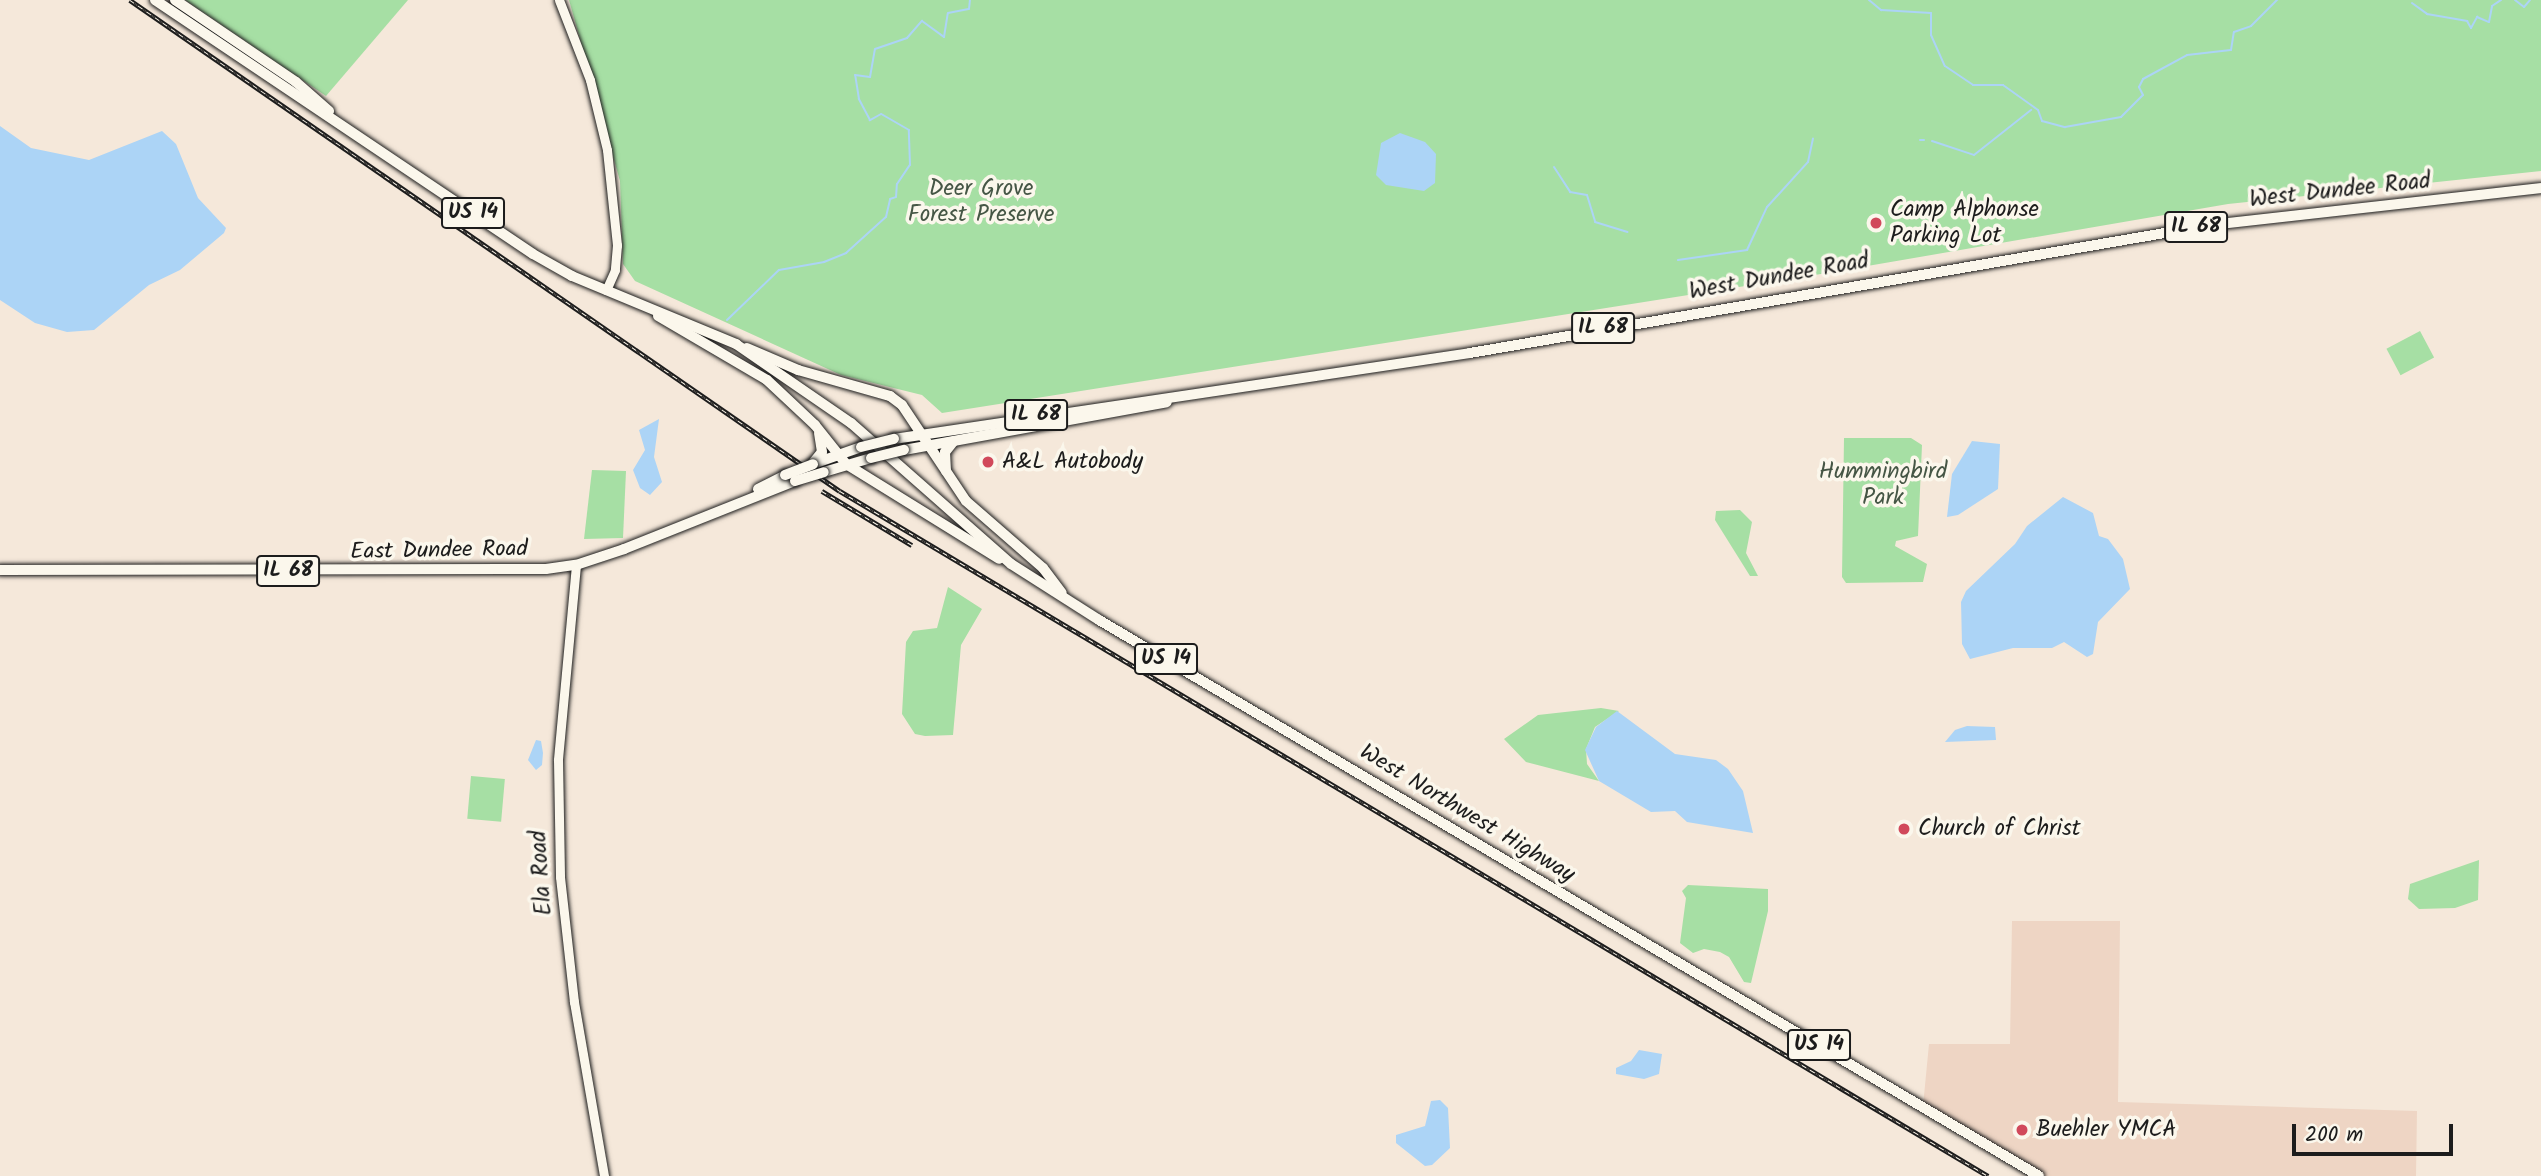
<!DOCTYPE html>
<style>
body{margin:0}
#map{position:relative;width:2541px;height:1176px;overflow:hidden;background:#f5e8da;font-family:Kalam,sans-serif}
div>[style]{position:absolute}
.built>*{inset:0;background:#eed5c4}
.green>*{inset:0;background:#a6dfa4;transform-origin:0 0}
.water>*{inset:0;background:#acd4f6}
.stream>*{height:2px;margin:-1px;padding:0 1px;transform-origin:1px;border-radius:1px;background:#acd4f6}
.roads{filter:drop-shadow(0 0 2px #1c1c1c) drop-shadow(0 0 2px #1c1c1c)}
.secondary>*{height:9px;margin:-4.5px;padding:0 4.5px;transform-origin:4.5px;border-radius:4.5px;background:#fbf7ec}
.primary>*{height:10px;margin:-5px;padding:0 5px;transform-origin:5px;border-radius:5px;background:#fbf7ec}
.rail>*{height:4.5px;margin-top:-2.25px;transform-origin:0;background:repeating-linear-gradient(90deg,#fbf7ec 0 5px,#1c1c1c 0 10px);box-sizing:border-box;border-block:2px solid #1c1c1c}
.bridges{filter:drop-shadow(0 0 2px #1c1c1c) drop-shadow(0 0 2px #1c1c1c)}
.primary-bridge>*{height:10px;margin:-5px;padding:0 5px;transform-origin:5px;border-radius:5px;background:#fbf7ec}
.dots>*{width:19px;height:19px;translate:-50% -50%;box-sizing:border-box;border:4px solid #fbf7ec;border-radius:50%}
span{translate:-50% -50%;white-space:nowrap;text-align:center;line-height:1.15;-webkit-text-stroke:7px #fbf7ec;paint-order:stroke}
.shield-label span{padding:2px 5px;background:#fbf7ec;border:2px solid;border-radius:5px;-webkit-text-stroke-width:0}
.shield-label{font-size:21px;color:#1c1c1c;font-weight:700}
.park-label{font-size:23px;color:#455645}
.street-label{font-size:23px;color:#1c1c1c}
.poi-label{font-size:23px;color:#1c1c1c}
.left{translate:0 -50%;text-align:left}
.scale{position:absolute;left:2292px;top:1124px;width:161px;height:32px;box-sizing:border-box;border:4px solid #1c1c1c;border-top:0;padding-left:9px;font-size:21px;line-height:24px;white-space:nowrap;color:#1c1c1c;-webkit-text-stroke:5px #fbf7ec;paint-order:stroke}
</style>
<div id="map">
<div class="built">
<div style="clip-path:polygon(2012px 921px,2120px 921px,2118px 1102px,2417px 1111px,2416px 1176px,2039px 1176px,1923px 1106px,1929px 1044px,2010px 1044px)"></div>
</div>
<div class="green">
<div style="clip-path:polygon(185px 0,408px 0,326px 96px)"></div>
<div style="clip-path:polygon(569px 0,2541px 0,2541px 171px,2228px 204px,1815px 275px,942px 413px,922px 395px,841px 375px,635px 281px,623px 264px,620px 181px)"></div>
<div style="left:2420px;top:331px;width:30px;height:38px;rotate:62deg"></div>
<div style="clip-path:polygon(1844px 438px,1911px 438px,1922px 445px,1918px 536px,1896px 541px,1895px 546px,1927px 564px,1923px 582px,1846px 583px,1842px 577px)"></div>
<div style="clip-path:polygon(592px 470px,626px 471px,623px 538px,584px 539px)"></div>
<div style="clip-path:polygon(1740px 510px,1752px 522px,1746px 553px,1758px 576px,1750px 576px,1715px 520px,1716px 511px)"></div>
<div style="clip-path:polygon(948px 587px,982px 609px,961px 645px,953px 735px,925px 736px,915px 734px,902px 714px,906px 642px,913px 631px,937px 628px)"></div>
<div style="clip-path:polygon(1601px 708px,1619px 711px,1595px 727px,1586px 749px,1587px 764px,1599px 781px,1526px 762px,1504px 739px,1538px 715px)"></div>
<div style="left:471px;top:776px;width:34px;height:43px;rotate:5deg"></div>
<div style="clip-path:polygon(2479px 860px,2478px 900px,2455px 908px,2419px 909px,2408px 899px,2410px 884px)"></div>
<div style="clip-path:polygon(1688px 885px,1768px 889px,1768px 911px,1751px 983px,1744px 982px,1729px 957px,1720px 952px,1704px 949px,1693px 953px,1680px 943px,1686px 898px,1682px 891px)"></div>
</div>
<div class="water">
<div style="clip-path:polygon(0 126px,31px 148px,89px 160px,162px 131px,176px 144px,198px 198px,226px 228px,224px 233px,180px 270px,149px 285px,94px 330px,67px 332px,35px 323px,0 300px)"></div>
<div style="clip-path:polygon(1400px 133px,1425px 142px,1436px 154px,1435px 183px,1424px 191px,1386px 185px,1376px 175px,1381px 143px)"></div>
<div style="clip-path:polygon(659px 419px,654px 457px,662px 482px,650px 495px,640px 488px,633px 470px,645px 450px,639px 430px)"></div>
<div style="clip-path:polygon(1972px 441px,2000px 444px,1998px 489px,1958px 515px,1947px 517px,1952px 474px)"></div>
<div style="clip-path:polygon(2063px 497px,2093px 513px,2099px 536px,2108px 539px,2123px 559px,2130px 589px,2098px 622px,2093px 654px,2087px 657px,2064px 642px,2052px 648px,2013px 648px,1970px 659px,1962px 644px,1961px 602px,1966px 591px,2015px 544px,2027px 526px)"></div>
<div style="clip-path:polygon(1617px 711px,1675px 754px,1716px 760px,1728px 769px,1743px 791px,1753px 833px,1687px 822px,1675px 811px,1651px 812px,1599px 781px,1585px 750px,1596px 727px)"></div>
<div style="clip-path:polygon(1967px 726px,1995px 727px,1996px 740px,1945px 742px,1955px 730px)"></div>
<div style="clip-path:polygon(536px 740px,541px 741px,543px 753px,542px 765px,536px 770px,528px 760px)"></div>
<div style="clip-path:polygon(1639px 1050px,1662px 1054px,1659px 1074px,1644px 1079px,1616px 1074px,1616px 1068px,1631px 1061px)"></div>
<div style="clip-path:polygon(1440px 1100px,1448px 1108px,1450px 1148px,1432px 1165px,1425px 1166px,1396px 1143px,1396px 1135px,1425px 1126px,1431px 1101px)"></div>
</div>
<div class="stream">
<div style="left:1869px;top:0;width:16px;rotate:40deg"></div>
<div style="left:1881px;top:10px;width:50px;rotate:3.4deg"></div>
<div style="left:1931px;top:13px;width:22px;rotate:90deg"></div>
<div style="left:1931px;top:35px;width:34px;rotate:66deg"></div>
<div style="left:1945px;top:66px;width:34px;rotate:34deg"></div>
<div style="left:1973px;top:85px;width:30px"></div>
<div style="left:2003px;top:85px;width:43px;rotate:35.5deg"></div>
<div style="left:2038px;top:110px;width:12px;rotate:70deg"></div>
<div style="left:2042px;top:121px;width:24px;rotate:15deg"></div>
<div style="left:2065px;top:127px;width:57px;rotate:-10.1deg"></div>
<div style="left:2121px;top:117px;width:31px;rotate:-45deg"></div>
<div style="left:2143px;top:95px;width:9px;rotate:-117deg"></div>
<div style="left:2139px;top:87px;width:9px;rotate:-63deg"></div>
<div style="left:2143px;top:79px;width:50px;rotate:-28.6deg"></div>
<div style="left:2187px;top:55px;width:44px;rotate:-6.5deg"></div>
<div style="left:2231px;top:50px;width:18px;rotate:-81deg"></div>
<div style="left:2234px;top:32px;width:18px;rotate:-19deg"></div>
<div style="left:2251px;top:26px;width:37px;rotate:-45deg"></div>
<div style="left:2515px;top:0;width:11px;rotate:38deg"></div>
<div style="left:2524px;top:7px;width:9px;rotate:-49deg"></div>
<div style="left:2412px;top:3px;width:19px;rotate:36deg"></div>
<div style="left:2427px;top:14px;width:41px;rotate:9.9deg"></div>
<div style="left:2467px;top:21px;width:8px;rotate:60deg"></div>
<div style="left:2471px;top:28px;width:13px;rotate:-61deg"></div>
<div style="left:2477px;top:17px;width:13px;rotate:23deg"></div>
<div style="left:2489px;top:22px;width:16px;rotate:-79deg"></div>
<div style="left:2492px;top:6px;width:11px;rotate:-34deg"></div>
<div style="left:1920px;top:140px;width:4px"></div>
<div style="left:1932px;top:141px;width:44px;rotate:18.4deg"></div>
<div style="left:1974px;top:155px;width:73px;rotate:-38.3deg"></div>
<div style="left:1554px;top:167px;width:30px;rotate:57deg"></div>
<div style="left:1570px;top:192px;width:17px;rotate:10deg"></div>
<div style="left:1587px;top:195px;width:28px;rotate:73deg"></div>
<div style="left:1595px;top:222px;width:34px;rotate:17deg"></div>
<div style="left:1678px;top:260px;width:70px;rotate:-8.2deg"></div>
<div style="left:1747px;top:250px;width:47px;rotate:-65.1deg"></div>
<div style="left:1767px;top:207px;width:61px;rotate:-47.7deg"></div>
<div style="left:1808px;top:162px;width:24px;rotate:-78deg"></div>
<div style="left:727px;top:320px;width:72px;rotate:-43.9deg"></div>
<div style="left:779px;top:270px;width:46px;rotate:-10.1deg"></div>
<div style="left:824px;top:262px;width:24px;rotate:-22deg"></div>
<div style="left:846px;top:253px;width:54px;rotate:-42deg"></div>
<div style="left:886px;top:217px;width:18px;rotate:-77deg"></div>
<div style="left:890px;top:199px;width:6px;rotate:-18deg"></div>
<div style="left:896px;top:197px;width:13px;rotate:-86deg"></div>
<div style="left:897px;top:184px;width:23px;rotate:-56deg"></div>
<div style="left:910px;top:165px;width:35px;rotate:-92deg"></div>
<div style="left:909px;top:130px;width:32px;rotate:-150deg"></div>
<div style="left:881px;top:114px;width:13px;rotate:151deg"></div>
<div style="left:870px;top:120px;width:24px;rotate:-118deg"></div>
<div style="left:859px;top:99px;width:24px;rotate:-99deg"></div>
<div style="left:855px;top:75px;width:15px;rotate:8deg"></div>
<div style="left:870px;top:77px;width:28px;rotate:-80deg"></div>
<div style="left:875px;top:49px;width:34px;rotate:-19deg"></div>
<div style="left:907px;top:38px;width:23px;rotate:-49deg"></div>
<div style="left:922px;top:21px;width:27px;rotate:36deg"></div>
<div style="left:944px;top:37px;width:24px;rotate:-81deg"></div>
<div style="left:948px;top:13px;width:21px;rotate:-11deg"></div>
<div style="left:969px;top:9px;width:9px;rotate:-84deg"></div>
</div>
<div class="roads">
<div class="secondary">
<div style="left:559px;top:0;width:86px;rotate:68.8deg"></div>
<div style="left:590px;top:80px;width:72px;rotate:76.3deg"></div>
<div style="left:607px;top:150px;width:96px;rotate:84deg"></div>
<div style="left:617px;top:245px;width:25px;rotate:95deg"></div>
<div style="left:615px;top:270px;width:22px;rotate:114deg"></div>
<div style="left:576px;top:565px;width:196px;rotate:95.3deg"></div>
<div style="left:558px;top:760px;width:117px;rotate:89deg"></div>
<div style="left:560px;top:877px;width:126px;rotate:83.6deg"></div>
<div style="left:574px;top:1002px;width:177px;rotate:80.2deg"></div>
</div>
<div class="primary">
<div style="left:155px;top:0;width:455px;rotate:33.9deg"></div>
<div style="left:533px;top:254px;width:45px;rotate:29.4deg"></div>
<div style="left:572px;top:276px;width:178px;rotate:22.5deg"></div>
<div style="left:736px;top:344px;width:140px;rotate:34.5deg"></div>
<div style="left:851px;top:423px;width:213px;rotate:41.4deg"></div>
<div style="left:1011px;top:564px;width:104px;rotate:32.5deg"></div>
<div style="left:1099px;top:620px;width:1092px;rotate:30.6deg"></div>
<div style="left:175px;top:0;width:146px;rotate:34.1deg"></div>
<div style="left:296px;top:82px;width:44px;rotate:41.3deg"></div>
<div style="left:658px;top:316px;width:126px;rotate:30.4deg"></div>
<div style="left:767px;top:380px;width:66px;rotate:43.2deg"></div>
<div style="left:815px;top:425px;width:50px;rotate:51.5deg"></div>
<div style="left:846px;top:464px;width:180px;rotate:31.8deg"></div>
<div style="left:747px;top:348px;width:56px;rotate:23.3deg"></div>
<div style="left:798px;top:370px;width:96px;rotate:15.8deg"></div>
<div style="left:890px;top:396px;width:15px;rotate:37deg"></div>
<div style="left:902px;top:405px;width:115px;rotate:56.3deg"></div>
<div style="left:966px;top:501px;width:102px;rotate:41deg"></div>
<div style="left:1043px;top:568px;width:31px;rotate:53deg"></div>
<div style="left:894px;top:439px;width:582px;rotate:-8.49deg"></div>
<div style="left:1470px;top:353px;width:752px;rotate:-9.8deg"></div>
<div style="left:2211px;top:225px;width:332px;rotate:-6.4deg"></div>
<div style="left:904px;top:450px;width:267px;rotate:-10.3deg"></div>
<div style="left:813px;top:463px;width:14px;rotate:-51deg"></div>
<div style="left:822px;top:452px;width:19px;rotate:-99deg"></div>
<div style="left:813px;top:464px;width:51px;rotate:-19.5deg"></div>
<div style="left:946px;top:471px;width:19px;rotate:-93deg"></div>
<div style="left:945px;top:452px;width:14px;rotate:-51deg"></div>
<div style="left:824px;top:472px;width:49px;rotate:-16.6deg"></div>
<div style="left:758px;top:489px;width:30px;rotate:-27deg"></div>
<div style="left:0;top:570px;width:546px;rotate:-0.1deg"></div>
<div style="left:546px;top:569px;width:30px;rotate:-8deg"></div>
<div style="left:576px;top:565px;width:51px;rotate:-18.4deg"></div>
<div style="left:624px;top:549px;width:184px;rotate:-21.7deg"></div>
</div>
</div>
<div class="rail">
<div style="left:130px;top:0;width:863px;rotate:34.67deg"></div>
<div style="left:840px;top:491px;width:1337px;rotate:30.82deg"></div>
<div style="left:822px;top:491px;width:105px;rotate:31deg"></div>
</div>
<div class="bridges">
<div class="primary-bridge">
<div style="left:861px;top:447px;width:34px;rotate:-14deg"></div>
<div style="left:871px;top:458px;width:34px;rotate:-14deg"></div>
<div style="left:785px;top:475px;width:30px;rotate:-21deg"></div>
<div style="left:795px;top:481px;width:30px;rotate:-17deg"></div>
</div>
</div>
<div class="dots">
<div style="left:1876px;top:223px;background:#d1495b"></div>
<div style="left:988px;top:462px;background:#d1495b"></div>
<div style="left:1904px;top:829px;background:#d1495b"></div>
<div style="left:2022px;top:1130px;background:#d1495b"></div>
</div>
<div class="shield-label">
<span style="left:473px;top:213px">US 14</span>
<span style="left:2196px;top:227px">IL 68</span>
<span style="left:1603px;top:328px">IL 68</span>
<span style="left:1036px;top:415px">IL 68</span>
<span style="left:288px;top:571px">IL 68</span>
<span style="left:1166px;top:659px">US 14</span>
<span style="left:1819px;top:1045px">US 14</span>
</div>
<div class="park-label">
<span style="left:981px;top:202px">Deer Grove<br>Forest Preserve</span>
<span style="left:1883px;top:485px">Hummingbird<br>Park</span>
</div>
<div class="street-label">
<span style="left:2340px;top:191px;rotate:-6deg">West Dundee Road</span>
<span style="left:1779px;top:277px;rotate:-10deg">West Dundee Road</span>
<span style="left:439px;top:551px;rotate:-1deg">East Dundee Road</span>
<span style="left:1467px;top:814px;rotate:31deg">West Northwest Highway</span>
<span style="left:542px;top:873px;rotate:-94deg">Ela Road</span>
</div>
<div class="poi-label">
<span class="left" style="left:1890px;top:223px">Camp Alphonse<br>Parking Lot</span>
<span class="left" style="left:1002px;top:462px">A&amp;L Autobody</span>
<span class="left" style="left:1918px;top:829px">Church of Christ</span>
<span class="left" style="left:2036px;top:1130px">Buehler YMCA</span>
</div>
<div class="scale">200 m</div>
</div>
